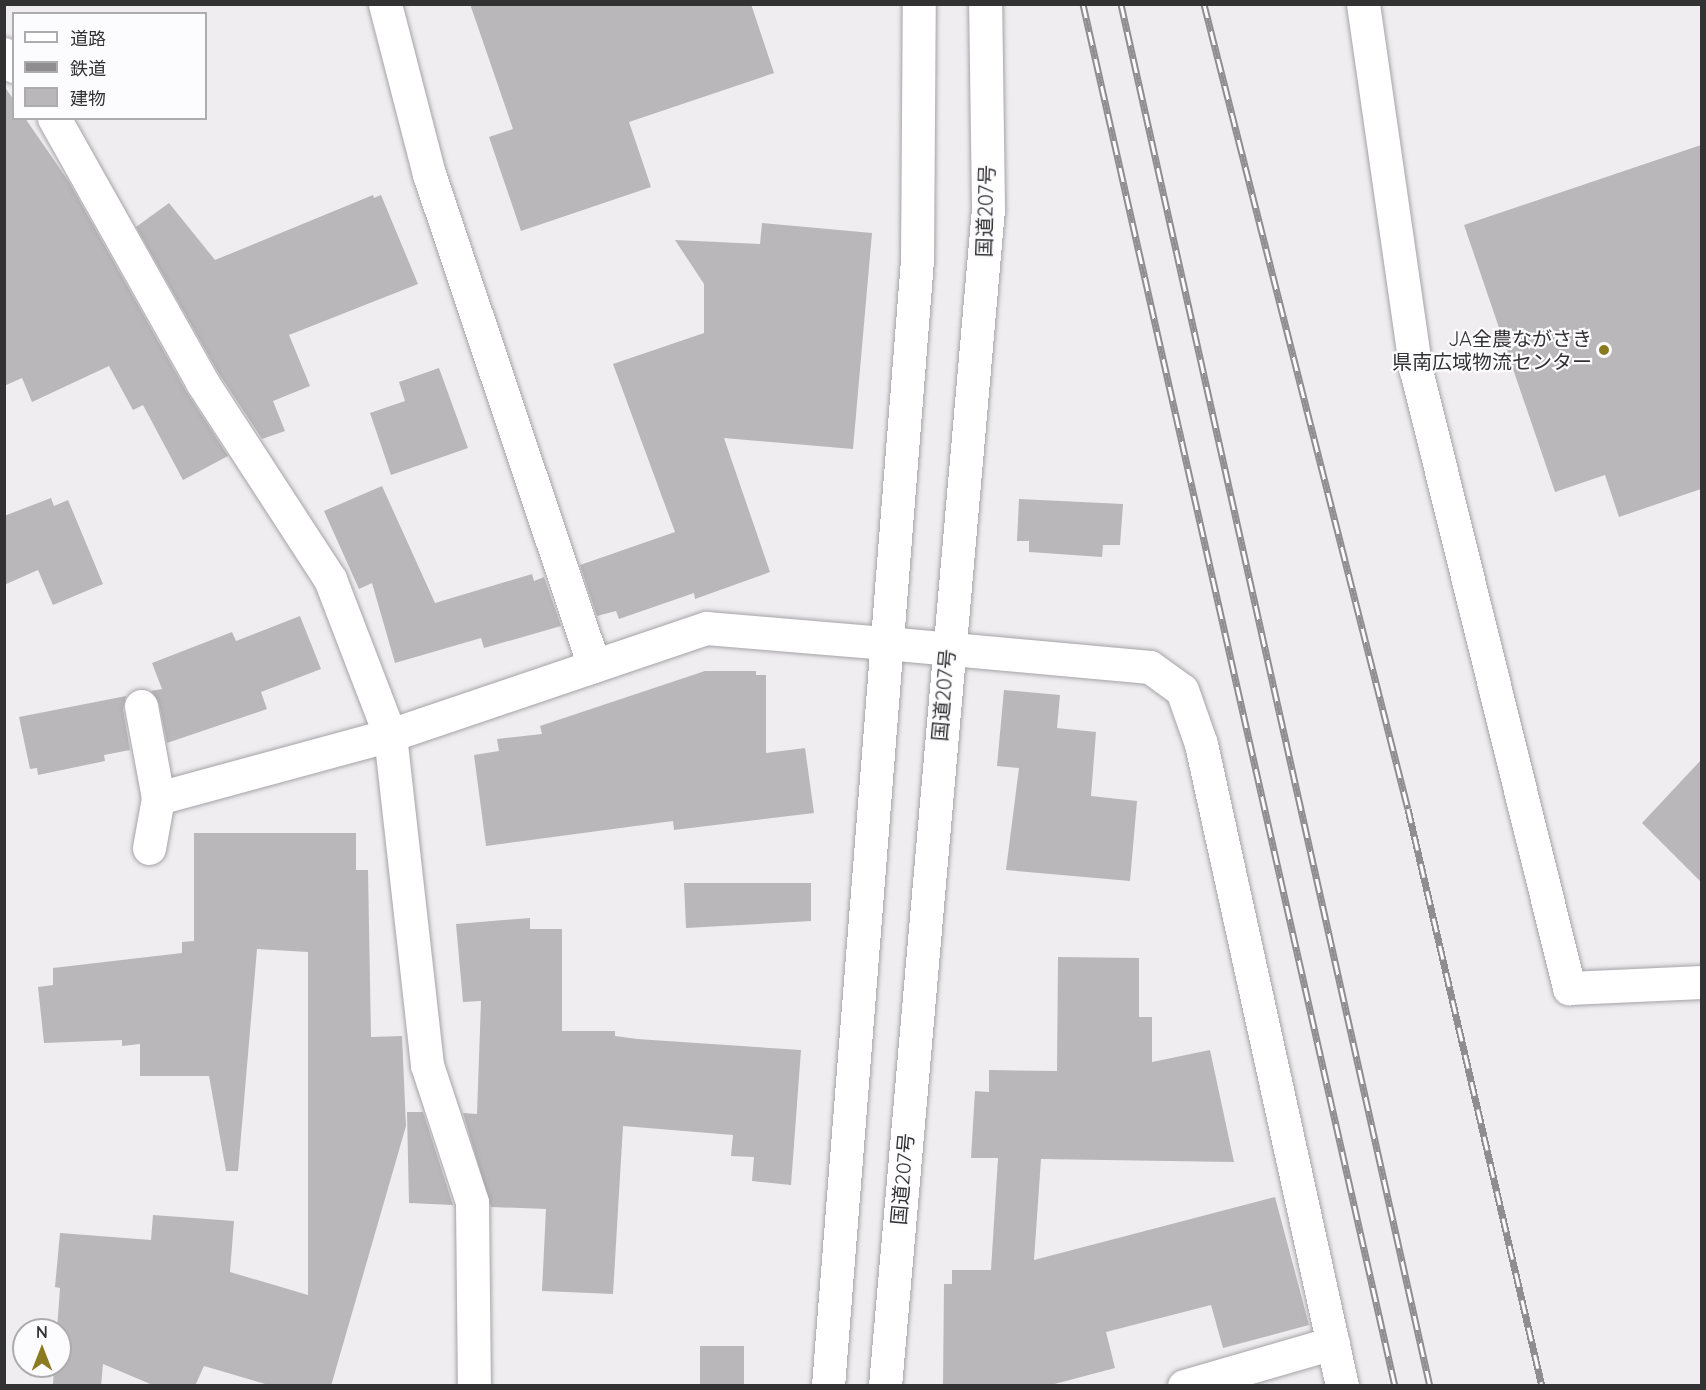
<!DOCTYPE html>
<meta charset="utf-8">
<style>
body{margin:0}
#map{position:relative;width:1706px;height:1390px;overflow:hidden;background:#efedf0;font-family:Quicksand,"Noto Sans JP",sans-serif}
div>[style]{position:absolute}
.building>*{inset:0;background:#b9b7ba;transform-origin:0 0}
.roads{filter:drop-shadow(0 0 2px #a5a3a6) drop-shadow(0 0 2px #a5a3a6)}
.minor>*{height:33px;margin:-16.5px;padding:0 16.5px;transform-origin:16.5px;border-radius:16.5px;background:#fff}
.tertiary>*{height:33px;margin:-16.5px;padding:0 16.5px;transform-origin:16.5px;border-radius:16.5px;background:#fff}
.rail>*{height:7px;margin-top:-3.5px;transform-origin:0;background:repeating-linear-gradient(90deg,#fcfbfe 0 14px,#8f8d8f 0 28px);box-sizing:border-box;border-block:2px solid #8f8d8f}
.dots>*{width:16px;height:16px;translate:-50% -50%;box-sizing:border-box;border:3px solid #fcfbfe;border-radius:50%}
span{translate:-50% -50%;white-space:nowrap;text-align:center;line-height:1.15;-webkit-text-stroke:4.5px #fcfbfe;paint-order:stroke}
.street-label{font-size:20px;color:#333233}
.poi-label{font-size:20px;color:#333233}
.right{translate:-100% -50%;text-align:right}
.frame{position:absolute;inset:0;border:6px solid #333233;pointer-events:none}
.legend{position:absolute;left:12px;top:12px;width:195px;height:108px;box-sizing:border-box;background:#fcfbfe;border:2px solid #acabad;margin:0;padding:8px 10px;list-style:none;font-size:18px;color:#333233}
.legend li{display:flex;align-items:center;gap:12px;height:30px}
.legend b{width:30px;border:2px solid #acabad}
.north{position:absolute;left:12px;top:1318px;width:60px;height:60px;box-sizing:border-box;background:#fcfbfe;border:2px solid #acabad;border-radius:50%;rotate:0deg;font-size:16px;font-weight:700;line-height:24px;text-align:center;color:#333233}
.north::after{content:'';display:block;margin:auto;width:21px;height:27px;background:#8a7b21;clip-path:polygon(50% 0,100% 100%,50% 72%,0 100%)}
</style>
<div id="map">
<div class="building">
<div style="clip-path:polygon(470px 4px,751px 4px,774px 73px,629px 122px,651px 187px,521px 231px,489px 137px,513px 129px)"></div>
<div style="clip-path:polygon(4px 86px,14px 100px,14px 118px,25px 118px,69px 182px,186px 391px,228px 456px,183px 480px,143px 405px,133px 410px,109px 366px,32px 402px,22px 378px,4px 386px)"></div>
<div style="clip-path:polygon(1701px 145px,1701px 489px,1619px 517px,1605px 475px,1555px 492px,1464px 225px)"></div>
<div style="clip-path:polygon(373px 195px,374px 198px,381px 195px,418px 284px,289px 335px,310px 386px,273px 401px,285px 431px,262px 439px,218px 372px,136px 227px,169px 203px,215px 260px)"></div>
<div style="clip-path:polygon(762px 223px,872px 233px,853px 449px,724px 438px,770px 572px,695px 599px,694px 593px,619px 619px,616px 611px,597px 616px,580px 565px,675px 532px,613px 364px,704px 333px,704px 284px,675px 240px,760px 244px)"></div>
<div style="clip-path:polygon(439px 368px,468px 448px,391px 475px,370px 413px,405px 401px,399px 382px)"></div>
<div style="clip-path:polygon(382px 486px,435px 603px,532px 574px,534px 581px,544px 577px,561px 626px,484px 648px,481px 638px,395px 663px,372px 583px,359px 589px,324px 511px)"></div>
<div style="clip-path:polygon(51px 498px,54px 506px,68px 500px,103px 584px,53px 605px,38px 570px,4px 585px,4px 516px)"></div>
<div style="clip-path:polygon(1019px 499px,1123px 504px,1120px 545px,1103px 545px,1102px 557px,1029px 552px,1029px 541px,1017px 541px)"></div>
<div style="clip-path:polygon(300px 616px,321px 669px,261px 692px,267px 709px,167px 743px,159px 703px,151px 691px,162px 689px,152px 663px,232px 632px,236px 641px)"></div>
<div style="clip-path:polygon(705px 671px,756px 671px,756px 675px,766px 675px,766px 753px,805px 748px,814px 813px,674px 830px,673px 821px,486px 846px,474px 755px,499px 751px,497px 739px,542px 734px,540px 726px)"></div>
<div style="clip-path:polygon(1004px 690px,1060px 695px,1057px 728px,1096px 732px,1091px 796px,1137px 801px,1130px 881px,1006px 870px,1019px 768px,997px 766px)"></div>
<div style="clip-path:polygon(126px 696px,123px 709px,130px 750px,104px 755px,105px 761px,38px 775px,37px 768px,30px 769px,19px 717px)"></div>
<div style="clip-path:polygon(1701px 760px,1701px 882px,1642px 823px)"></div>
<div style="clip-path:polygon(194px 833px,356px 833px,356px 870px,368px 870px,371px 1037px,402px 1036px,406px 1126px,331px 1386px,272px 1386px,204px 1366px,195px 1386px,155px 1386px,103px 1364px,101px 1386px,53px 1386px,54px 1366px,60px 1366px,60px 1330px,57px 1330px,60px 1288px,55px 1287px,60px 1233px,151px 1240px,153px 1215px,234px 1221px,230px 1272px,308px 1295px,308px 952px,257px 949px,238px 1171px,226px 1171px,209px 1076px,140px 1076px,140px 1044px,122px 1046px,122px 1040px,44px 1043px,38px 987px,53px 985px,53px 968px,182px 953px,182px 942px,194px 941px)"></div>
<div style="clip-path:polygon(684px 883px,811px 883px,811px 921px,686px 928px)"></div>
<div style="clip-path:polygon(530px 918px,530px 929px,562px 929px,562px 1031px,615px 1031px,615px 1036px,637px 1039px,801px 1050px,791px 1185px,752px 1181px,754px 1157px,731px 1156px,733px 1135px,623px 1126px,613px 1294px,542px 1291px,546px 1209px,491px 1207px,463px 1113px,477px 1114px,481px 1001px,463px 1002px,456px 924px)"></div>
<div style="clip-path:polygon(1058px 957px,1139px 958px,1139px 1017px,1152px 1017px,1152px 1062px,1210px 1050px,1234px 1162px,1041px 1159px,1034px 1260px,1275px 1197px,1309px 1325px,1223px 1348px,1211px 1305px,1106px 1332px,1115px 1368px,1047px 1386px,943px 1386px,944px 1284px,952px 1284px,952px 1270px,991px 1270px,998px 1158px,971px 1158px,975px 1091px,989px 1092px,989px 1070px,1057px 1071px)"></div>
<div style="clip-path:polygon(407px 1112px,423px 1112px,453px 1205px,409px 1203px)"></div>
<div style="left:700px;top:1346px;width:44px;height:40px"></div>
</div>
<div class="roads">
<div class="minor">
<div style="left:385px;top:4px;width:176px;rotate:75.5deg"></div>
<div style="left:429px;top:174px;width:519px;rotate:71.46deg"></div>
<div style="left:1363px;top:4px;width:370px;rotate:81.8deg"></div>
<div style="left:1416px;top:370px;width:637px;rotate:76.09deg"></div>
<div style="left:1569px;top:988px;width:133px;rotate:-2.6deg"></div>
<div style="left:4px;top:54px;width:16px;rotate:50deg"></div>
<div style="left:54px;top:118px;width:303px;rotate:60.7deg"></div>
<div style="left:202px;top:382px;width:235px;rotate:57deg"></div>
<div style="left:330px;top:579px;width:167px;rotate:69deg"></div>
<div style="left:390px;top:735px;width:332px;rotate:83.6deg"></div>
<div style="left:427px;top:1065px;width:144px;rotate:71.8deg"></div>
<div style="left:472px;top:1202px;width:184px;rotate:89.4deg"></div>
<div style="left:141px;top:706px;width:94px;rotate:79.5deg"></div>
<div style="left:149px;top:848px;width:51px;rotate:-79.8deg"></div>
<div style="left:158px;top:798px;width:240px;rotate:-15.2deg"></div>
<div style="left:390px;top:735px;width:334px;rotate:-18.7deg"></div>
<div style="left:706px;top:628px;width:181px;rotate:4.8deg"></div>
<div style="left:1184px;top:1386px;width:155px;rotate:-16.1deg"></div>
</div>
<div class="tertiary">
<div style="left:886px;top:643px;width:265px;rotate:5.2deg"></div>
<div style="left:1150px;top:667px;width:39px;rotate:36deg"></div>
<div style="left:1182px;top:690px;width:57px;rotate:70.6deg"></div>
<div style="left:1201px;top:744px;width:657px;rotate:77.61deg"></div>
<div style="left:828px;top:1386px;width:1129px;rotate:-85.48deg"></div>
<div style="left:917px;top:261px;width:257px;rotate:-89.6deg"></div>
<div style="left:885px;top:1386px;width:1182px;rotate:-85deg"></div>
<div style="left:988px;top:208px;width:204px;rotate:-90.8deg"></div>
</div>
</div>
<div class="rail">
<div style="left:1083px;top:4px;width:1417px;rotate:77.28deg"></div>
<div style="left:1121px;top:4px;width:1416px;rotate:77.4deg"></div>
<div style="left:1204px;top:4px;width:830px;rotate:75.78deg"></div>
<div style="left:1408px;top:809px;width:592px;rotate:76.93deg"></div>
</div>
<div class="dots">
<div style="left:1604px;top:350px;background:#8a7b21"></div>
</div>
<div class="street-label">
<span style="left:985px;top:211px;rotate:-88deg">国道207号</span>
<span style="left:943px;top:695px;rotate:-85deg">国道207号</span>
<span style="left:902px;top:1179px;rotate:-85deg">国道207号</span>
</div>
<div class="poi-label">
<span class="right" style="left:1592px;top:350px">JA全農ながさき<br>県南広域物流センター</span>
</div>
<div class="frame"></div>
<ul class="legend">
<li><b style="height:8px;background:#fff"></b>道路</li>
<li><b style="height:8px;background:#8f8d8f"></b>鉄道</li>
<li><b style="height:16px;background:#b9b7ba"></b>建物</li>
</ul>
<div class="north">N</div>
</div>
